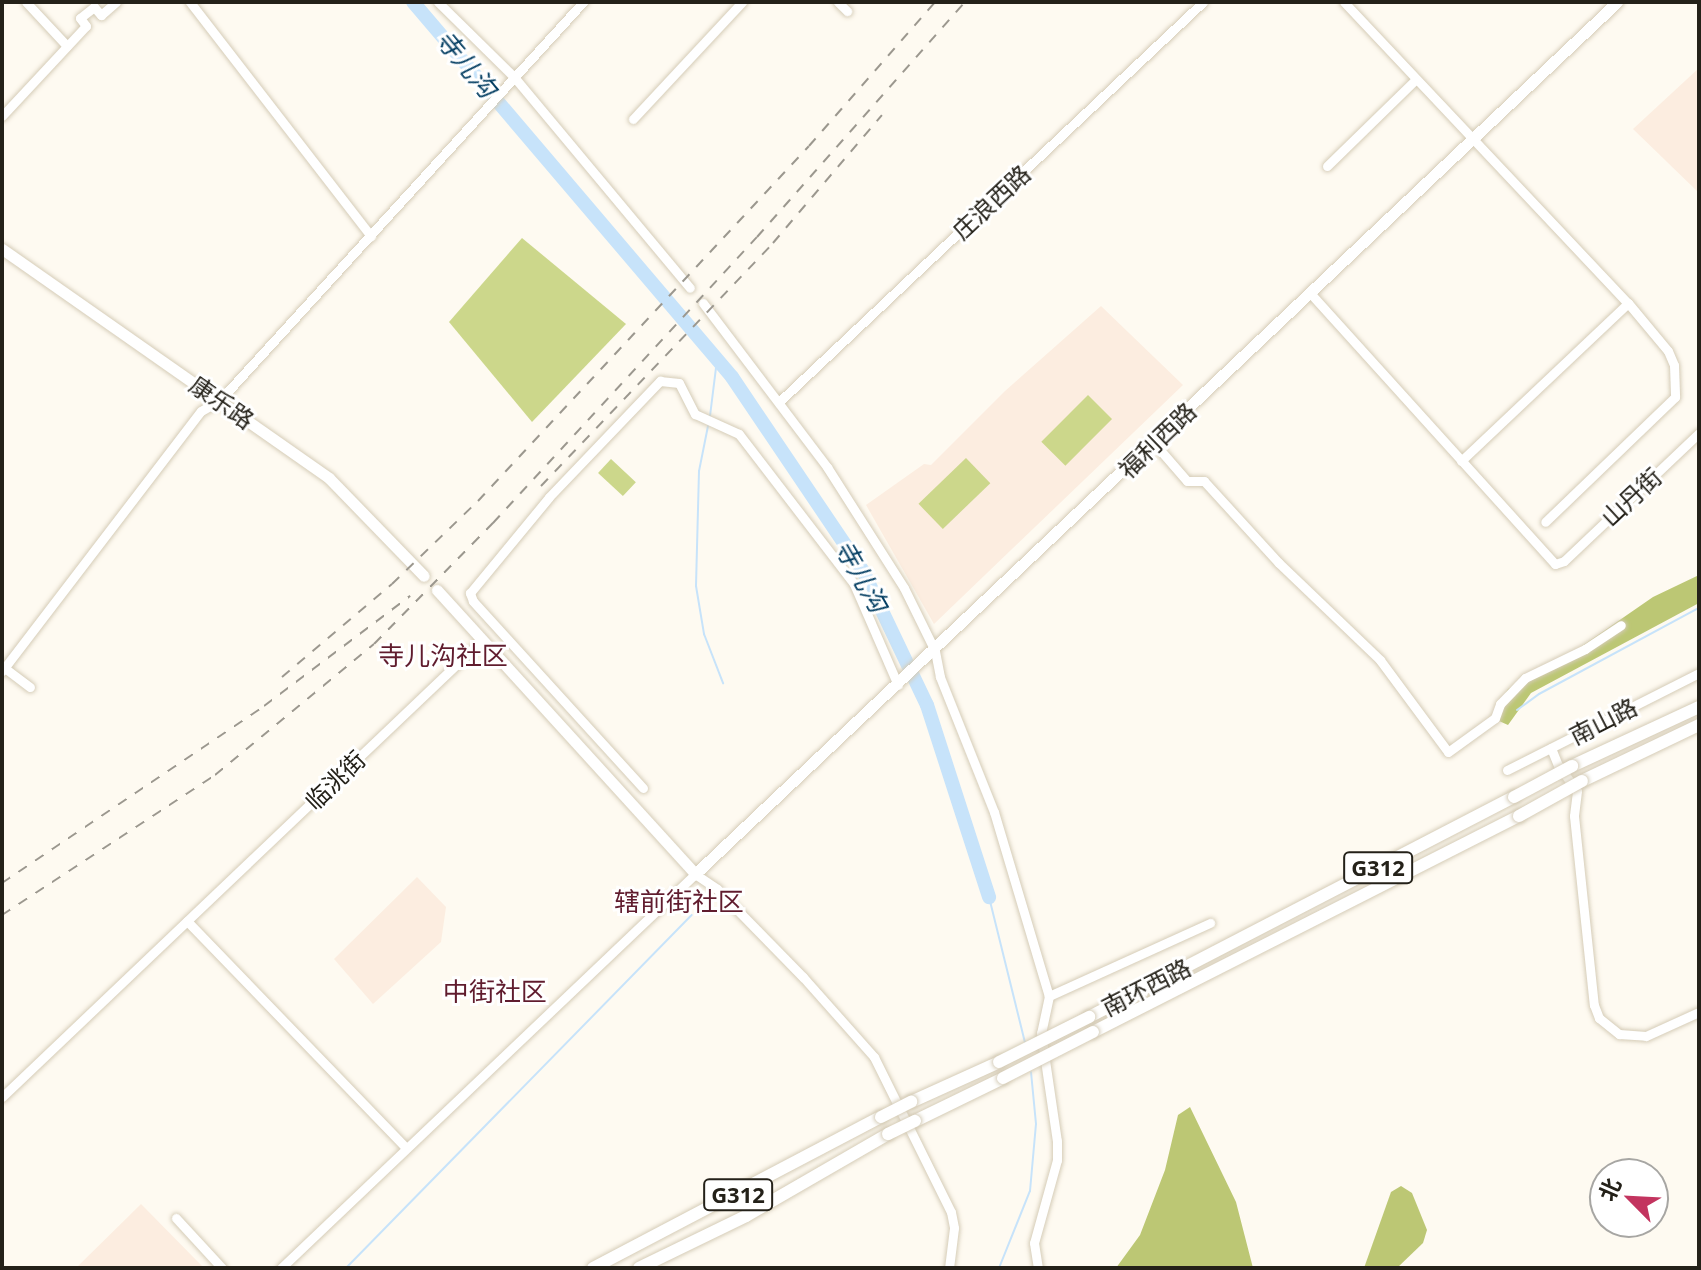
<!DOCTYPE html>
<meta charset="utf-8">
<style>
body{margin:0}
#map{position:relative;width:1701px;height:1270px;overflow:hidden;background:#fefaf1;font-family:"Noto Sans","Noto Sans SC",sans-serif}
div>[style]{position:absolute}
.education>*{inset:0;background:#fcede0}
.green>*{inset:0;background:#ccd78b;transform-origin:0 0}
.forest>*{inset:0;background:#bcc774}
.stream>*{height:2px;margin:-1px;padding:0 1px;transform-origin:1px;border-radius:1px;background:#c7e3fa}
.river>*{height:14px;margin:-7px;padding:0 7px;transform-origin:7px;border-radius:7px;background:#c7e3fa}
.roads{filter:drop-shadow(0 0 2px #d5ccb7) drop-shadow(0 0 2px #d5ccb7)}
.minor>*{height:9px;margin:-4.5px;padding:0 4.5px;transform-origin:4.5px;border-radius:4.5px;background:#fff}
.major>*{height:11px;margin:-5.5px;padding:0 5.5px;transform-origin:5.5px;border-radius:5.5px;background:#fff}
.highway>*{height:12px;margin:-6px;padding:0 6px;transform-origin:6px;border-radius:6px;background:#fff}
.rail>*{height:2px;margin-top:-1px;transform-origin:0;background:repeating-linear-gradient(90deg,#9b978e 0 10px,transparent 0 20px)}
.bridges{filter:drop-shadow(0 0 2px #d5ccb7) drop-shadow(0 0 2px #d5ccb7)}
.highway-bridge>*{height:12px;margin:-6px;padding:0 6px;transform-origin:6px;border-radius:6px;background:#fff}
span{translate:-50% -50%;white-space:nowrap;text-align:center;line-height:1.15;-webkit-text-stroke:6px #fff;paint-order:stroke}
.shield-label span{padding:2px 6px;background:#fff;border:2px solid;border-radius:6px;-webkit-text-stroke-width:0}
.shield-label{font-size:22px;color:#242119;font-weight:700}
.street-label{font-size:24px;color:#242119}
.water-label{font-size:26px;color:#053f63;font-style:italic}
.neighbourhood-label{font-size:26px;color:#601c2e}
.frame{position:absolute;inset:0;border:4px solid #242119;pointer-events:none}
.north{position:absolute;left:1589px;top:1158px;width:80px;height:80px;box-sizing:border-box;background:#fff;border:2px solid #a7a6a3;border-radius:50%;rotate:294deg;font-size:22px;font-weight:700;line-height:32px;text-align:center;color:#242119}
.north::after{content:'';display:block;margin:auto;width:28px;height:36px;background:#c3345f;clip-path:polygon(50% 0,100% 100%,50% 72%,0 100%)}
</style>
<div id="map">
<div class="education">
<div style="clip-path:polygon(1699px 68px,1699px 193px,1633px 129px)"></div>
<div style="clip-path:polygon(1101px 306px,1183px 385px,934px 624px,866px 505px,924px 464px,931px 465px,1005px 391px)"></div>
<div style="clip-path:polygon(417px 877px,446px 907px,441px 942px,373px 1004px,334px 959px)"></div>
<div style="clip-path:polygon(141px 1204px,204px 1268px,76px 1268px)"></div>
</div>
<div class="green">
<div style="clip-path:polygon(522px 238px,626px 324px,532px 422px,449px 322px)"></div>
<div style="left:1088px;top:395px;width:34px;height:66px;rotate:45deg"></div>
<div style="left:966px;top:458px;width:35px;height:66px;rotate:46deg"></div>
<div style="left:611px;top:459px;width:34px;height:19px;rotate:43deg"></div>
</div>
<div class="forest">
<div style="clip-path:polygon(1699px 575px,1699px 603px,1531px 693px,1508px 725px,1499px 721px,1498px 705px,1508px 689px,1572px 653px,1653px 597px)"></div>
<div style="clip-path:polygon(1190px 1107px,1236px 1202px,1253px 1268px,1116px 1268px,1140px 1235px,1165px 1170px,1178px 1115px)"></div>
<div style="clip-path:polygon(1401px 1186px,1412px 1193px,1427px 1230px,1423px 1243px,1397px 1268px,1364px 1268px,1391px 1192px)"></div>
</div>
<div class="stream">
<div style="left:710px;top:416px;width:56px;rotate:-82.9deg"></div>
<div style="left:708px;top:426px;width:46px;rotate:101.3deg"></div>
<div style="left:699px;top:471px;width:115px;rotate:91.5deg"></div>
<div style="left:696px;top:586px;width:49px;rotate:80.5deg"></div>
<div style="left:704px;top:634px;width:53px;rotate:68.8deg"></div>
<div style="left:1517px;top:710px;width:27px;rotate:-36deg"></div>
<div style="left:1539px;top:694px;width:182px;rotate:-28.3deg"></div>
<div style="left:989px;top:897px;width:149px;rotate:76.1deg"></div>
<div style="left:346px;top:1268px;width:494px;rotate:-45.6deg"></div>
<div style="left:999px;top:1268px;width:83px;rotate:-68.1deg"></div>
<div style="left:1030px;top:1191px;width:67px;rotate:-84.9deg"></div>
<div style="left:1036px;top:1124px;width:52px;rotate:-95.5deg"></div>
</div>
<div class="river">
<div style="left:413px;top:2px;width:492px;rotate:49.6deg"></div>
<div style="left:732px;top:377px;width:234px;rotate:56deg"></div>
<div style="left:863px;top:571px;width:148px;rotate:64.5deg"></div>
<div style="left:927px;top:705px;width:202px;rotate:72.1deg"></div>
</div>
<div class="roads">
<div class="minor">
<div style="left:26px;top:2px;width:60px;rotate:47deg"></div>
<div style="left:190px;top:2px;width:296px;rotate:52.3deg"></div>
<div style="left:438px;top:2px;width:108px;rotate:44.6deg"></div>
<div style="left:515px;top:78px;width:273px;rotate:50.2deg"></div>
<div style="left:838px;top:2px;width:13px;rotate:45deg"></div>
<div style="left:1344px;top:2px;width:414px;rotate:46.7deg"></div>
<div style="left:1628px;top:303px;width:62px;rotate:50.2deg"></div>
<div style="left:1668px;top:351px;width:15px;rotate:67deg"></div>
<div style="left:1674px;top:365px;width:32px;rotate:88deg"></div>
<div style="left:1675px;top:397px;width:180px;rotate:136.1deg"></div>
<div style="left:2px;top:116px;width:123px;rotate:-47deg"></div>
<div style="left:86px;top:26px;width:10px;rotate:-127deg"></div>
<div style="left:80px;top:18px;width:18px;rotate:-38deg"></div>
<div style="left:94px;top:7px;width:11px;rotate:49deg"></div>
<div style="left:101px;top:15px;width:20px;rotate:-41deg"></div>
<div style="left:633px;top:119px;width:160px;rotate:-47deg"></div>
<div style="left:1327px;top:166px;width:124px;rotate:-44.3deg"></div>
<div style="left:1311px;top:294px;width:364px;rotate:47.9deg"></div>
<div style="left:1555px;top:564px;width:9px;rotate:-18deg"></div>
<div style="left:1564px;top:561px;width:186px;rotate:-43.5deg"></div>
<div style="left:703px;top:303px;width:206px;rotate:52.9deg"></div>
<div style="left:827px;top:467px;width:143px;rotate:57.5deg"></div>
<div style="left:904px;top:588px;width:70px;rotate:63.8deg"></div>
<div style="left:935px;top:651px;width:26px;rotate:79deg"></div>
<div style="left:940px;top:677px;width:145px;rotate:68.2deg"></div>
<div style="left:994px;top:812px;width:192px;rotate:73.4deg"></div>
<div style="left:1049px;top:996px;width:38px;rotate:102deg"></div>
<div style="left:1041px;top:1033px;width:109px;rotate:81.6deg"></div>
<div style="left:1057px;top:1141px;width:19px;rotate:90deg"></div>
<div style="left:1057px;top:1160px;width:86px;rotate:105.5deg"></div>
<div style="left:1034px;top:1243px;width:25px;rotate:81deg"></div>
<div style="left:780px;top:401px;width:581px;rotate:-43.33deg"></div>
<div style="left:1154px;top:443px;width:50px;rotate:49deg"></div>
<div style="left:1187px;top:481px;width:17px"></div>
<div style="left:1204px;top:481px;width:111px;rotate:47.6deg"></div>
<div style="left:1279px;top:563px;width:140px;rotate:43.8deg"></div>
<div style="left:1380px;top:660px;width:114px;rotate:53.5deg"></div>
<div style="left:1448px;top:752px;width:58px;rotate:-35.9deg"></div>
<div style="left:1495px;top:718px;width:15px;rotate:-70deg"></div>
<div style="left:1500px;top:704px;width:36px;rotate:-46deg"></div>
<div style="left:1525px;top:678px;width:67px;rotate:-25.8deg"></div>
<div style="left:1585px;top:649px;width:43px;rotate:-33.7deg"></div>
<div style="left:1461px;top:461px;width:230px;rotate:-43.4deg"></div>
<div style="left:2px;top:666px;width:35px;rotate:37deg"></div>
<div style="left:2px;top:671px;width:327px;rotate:-52.6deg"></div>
<div style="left:201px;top:411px;width:22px;rotate:-30deg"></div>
<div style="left:220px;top:400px;width:539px;rotate:-47.63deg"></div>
<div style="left:1551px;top:748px;width:18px;rotate:68deg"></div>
<div style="left:1558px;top:765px;width:32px;rotate:54deg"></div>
<div style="left:1577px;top:791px;width:25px;rotate:97deg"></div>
<div style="left:1574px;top:816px;width:190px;rotate:84deg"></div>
<div style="left:1594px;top:1005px;width:14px;rotate:69deg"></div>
<div style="left:1599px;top:1018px;width:26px;rotate:39deg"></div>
<div style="left:1619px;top:1034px;width:27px;rotate:4deg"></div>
<div style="left:1646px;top:1036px;width:58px;rotate:-24.4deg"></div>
<div style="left:1507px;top:770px;width:215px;rotate:-26.8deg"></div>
<div style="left:643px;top:788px;width:253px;rotate:-132.3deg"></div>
<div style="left:473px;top:601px;width:9px;rotate:-111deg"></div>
<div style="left:470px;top:593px;width:124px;rotate:-50.5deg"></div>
<div style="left:549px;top:497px;width:161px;rotate:-46.3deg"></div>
<div style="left:660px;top:381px;width:19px;rotate:6deg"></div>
<div style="left:679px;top:383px;width:35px;rotate:63deg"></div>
<div style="left:695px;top:414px;width:48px;rotate:24.4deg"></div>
<div style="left:739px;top:434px;width:189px;rotate:52.5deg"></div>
<div style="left:854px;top:584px;width:110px;rotate:66.5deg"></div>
<div style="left:187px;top:921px;width:314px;rotate:46deg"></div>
<div style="left:1049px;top:996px;width:177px;rotate:-24.4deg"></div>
<div style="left:2px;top:1097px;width:663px;rotate:-43.59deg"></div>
<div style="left:176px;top:1218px;width:68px;rotate:47.4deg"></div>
<div style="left:281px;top:1268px;width:572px;rotate:-43.58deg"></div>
<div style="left:695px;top:874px;width:27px;rotate:34deg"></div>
<div style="left:717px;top:889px;width:123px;rotate:45.7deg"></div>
<div style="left:803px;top:977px;width:107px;rotate:48.4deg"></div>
<div style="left:874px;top:1057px;width:173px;rotate:63.6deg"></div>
<div style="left:951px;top:1212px;width:16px;rotate:79deg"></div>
<div style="left:954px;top:1228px;width:40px;rotate:97.1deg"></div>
</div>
<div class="major">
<div style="left:2px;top:249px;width:399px;rotate:35deg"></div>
<div style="left:329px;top:478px;width:136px;rotate:45.9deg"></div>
<div style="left:437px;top:590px;width:384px;rotate:47.7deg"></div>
<div style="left:695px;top:874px;width:1269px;rotate:-43.4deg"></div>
</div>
<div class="highway">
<div style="left:1572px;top:766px;width:140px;rotate:-24.9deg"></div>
<div style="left:1582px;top:781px;width:130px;rotate:-25.6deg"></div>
<div style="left:1089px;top:1017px;width:479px;rotate:-27.4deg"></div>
<div style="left:1093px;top:1032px;width:478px;rotate:-26.9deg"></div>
<div style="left:911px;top:1102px;width:97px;rotate:-24.4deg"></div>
<div style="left:915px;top:1121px;width:98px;rotate:-26deg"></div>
<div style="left:593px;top:1268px;width:325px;rotate:-27.7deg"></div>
<div style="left:639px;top:1268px;width:119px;rotate:-25.9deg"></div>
<div style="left:746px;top:1216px;width:164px;rotate:-30deg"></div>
</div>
</div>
<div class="rail">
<div style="left:541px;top:486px;width:336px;rotate:-46.3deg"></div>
<div style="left:773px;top:243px;width:168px;rotate:-49.6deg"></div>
<div style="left:282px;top:677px;width:144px;rotate:-40.2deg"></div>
<div style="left:392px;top:584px;width:120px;rotate:-44deg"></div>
<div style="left:478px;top:501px;width:485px;rotate:-47deg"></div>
<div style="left:809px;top:146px;width:191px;rotate:-48.8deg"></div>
<div style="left:2px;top:883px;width:316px;rotate:-34deg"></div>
<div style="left:264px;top:706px;width:183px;rotate:-37deg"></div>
<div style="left:2px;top:915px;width:255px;rotate:-33.3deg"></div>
<div style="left:215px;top:775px;width:206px;rotate:-39.5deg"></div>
<div style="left:374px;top:644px;width:170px;rotate:-45.5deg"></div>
<div style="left:493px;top:523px;width:389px;rotate:-47.3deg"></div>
<div style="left:757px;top:237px;width:314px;rotate:-48.5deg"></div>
</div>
<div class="bridges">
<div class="highway-bridge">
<div style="left:1514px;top:797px;width:66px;rotate:-28.1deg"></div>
<div style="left:1519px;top:816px;width:72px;rotate:-29.1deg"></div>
<div style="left:999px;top:1062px;width:101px;rotate:-26.6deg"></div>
<div style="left:1003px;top:1078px;width:101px;rotate:-27.1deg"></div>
<div style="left:881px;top:1117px;width:34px;rotate:-27deg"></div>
<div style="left:888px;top:1134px;width:30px;rotate:-26deg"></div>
</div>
</div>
<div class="shield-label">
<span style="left:1378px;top:868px">G312</span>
<span style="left:738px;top:1195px">G312</span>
</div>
<div class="street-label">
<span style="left:991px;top:202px;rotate:-43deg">庄浪西路</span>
<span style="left:222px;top:402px;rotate:35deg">康乐路</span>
<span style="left:1157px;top:440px;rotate:-44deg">福利西路</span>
<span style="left:1631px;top:497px;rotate:-43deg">山丹街</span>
<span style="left:1603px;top:721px;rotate:-27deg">南山路</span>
<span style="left:335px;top:780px;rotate:-44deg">临洮街</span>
<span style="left:1146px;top:987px;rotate:-27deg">南环西路</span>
</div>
<div class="water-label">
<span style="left:466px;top:64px;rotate:50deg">寺儿沟</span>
<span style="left:861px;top:576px;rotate:60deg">寺儿沟</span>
</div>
<div class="neighbourhood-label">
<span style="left:443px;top:656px">寺儿沟社区</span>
<span style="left:679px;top:902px">辖前街社区</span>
<span style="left:495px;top:992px">中街社区</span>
</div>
<div class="frame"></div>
<div class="north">北</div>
</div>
